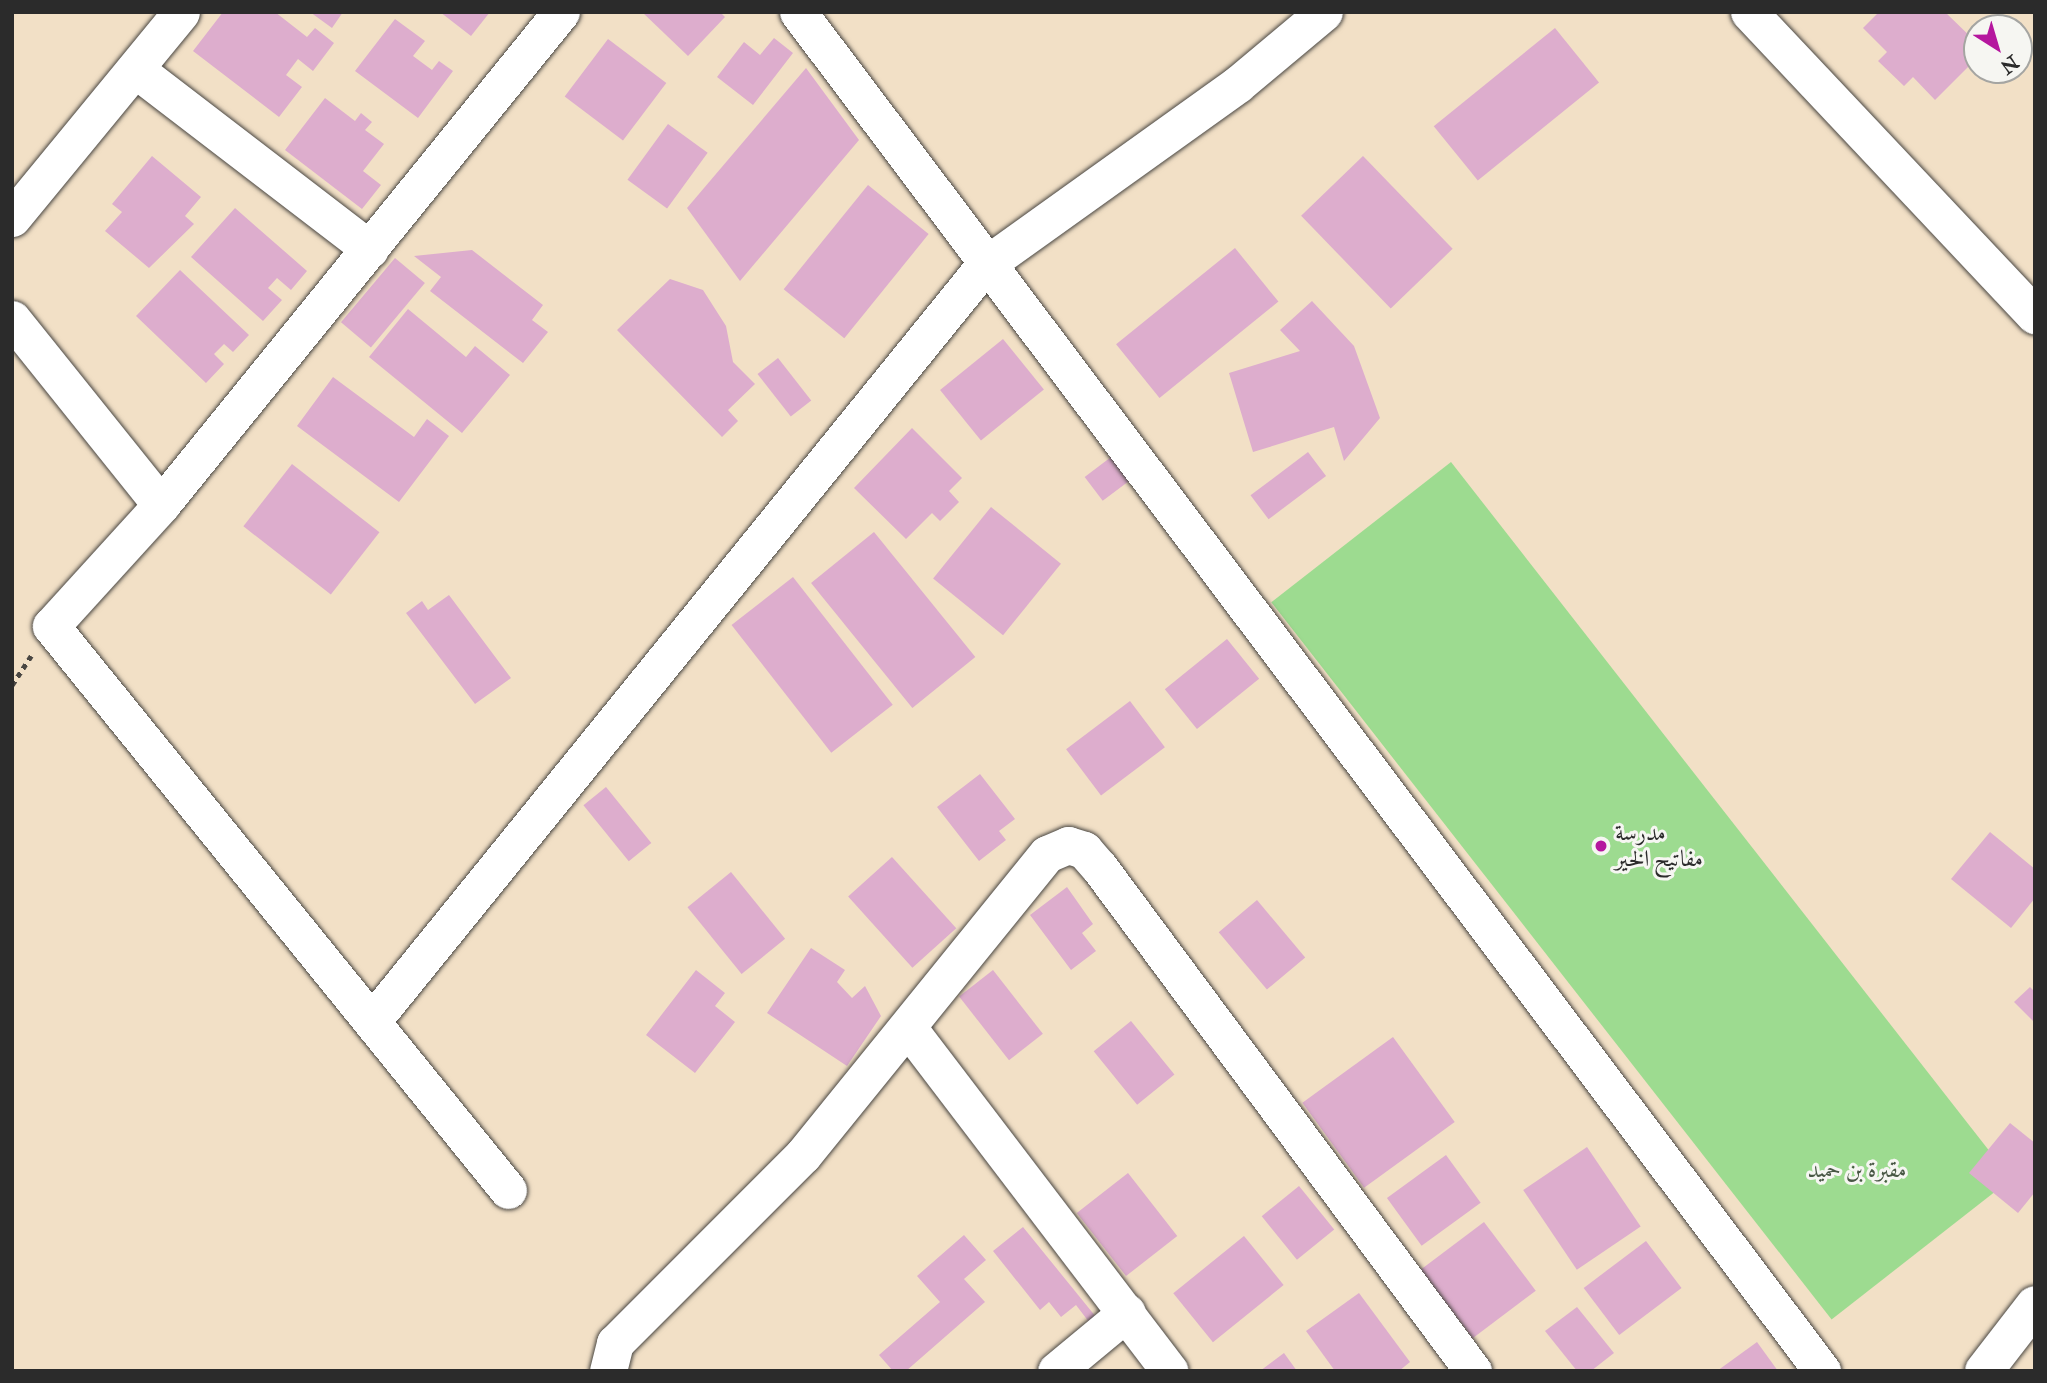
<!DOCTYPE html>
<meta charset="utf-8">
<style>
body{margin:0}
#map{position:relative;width:2047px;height:1383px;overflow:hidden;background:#f2e0c6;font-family:"IM FELL Double Pica",Amiri,serif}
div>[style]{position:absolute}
.green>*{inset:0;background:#9ddb90;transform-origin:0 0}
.building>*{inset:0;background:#ddadcd;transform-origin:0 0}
.path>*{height:4.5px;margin-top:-2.25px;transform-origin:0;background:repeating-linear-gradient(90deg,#494642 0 5px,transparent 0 10px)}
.roads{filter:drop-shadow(0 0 2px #494642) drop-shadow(0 0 2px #494642)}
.minor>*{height:37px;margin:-18.5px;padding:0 18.5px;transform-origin:18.5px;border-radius:18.5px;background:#fff}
.major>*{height:38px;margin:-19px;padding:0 19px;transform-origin:19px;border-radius:19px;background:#fff}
.dots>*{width:19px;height:19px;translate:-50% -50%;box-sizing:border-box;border:4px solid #f6f6f2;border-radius:50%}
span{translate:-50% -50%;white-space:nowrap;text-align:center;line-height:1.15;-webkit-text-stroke:6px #f6f6f2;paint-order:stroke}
.poi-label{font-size:23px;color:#2b2b2b}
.left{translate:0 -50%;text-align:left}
.park-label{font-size:23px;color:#485744}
.frame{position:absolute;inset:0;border:14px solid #2b2b2b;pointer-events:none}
.north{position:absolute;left:1963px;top:14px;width:70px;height:70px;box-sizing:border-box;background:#f6f6f2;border:2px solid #a5a5a2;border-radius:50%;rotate:143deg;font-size:19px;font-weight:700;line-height:28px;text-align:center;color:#2b2b2b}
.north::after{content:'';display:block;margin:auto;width:24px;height:32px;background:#b5179e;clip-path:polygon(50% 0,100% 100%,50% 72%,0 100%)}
</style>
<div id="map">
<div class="green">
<div style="left:1451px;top:462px;width:910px;height:228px;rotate:52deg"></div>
</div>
<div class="building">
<div style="clip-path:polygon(223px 12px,275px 12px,307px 37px,315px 28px,334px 43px,313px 71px,298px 59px,286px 75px,302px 87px,279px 117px,193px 51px)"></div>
<div style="clip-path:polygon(310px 12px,343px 12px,332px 28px)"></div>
<div style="clip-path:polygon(440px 12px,490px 12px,471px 36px)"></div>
<div style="clip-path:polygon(642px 12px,720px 12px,725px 17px,688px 56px)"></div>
<div style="clip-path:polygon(1879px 12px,1945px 12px,1977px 43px,1977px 58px,1935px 100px,1913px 77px,1904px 86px,1878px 61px,1887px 52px,1863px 28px)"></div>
<div style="clip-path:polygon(395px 19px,425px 41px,413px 56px,432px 70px,439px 61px,453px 71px,418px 118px,355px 71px)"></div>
<div style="left:1555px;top:28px;width:70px;height:156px;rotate:51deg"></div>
<div style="clip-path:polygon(774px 38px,793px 53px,753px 105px,717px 77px,744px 42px,760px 55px)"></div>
<div style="left:608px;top:39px;width:73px;height:72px;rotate:37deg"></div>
<div style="clip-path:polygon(806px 68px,859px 140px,740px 281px,687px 208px)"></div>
<div style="clip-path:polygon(325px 98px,355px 121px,361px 113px,372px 122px,365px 130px,384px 144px,363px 171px,381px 185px,362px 209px,285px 150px)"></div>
<div style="left:668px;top:124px;width:49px;height:69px;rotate:36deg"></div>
<div style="clip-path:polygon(152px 156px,201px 197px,185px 216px,194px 224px,149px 268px,105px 231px,122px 212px,112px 204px)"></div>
<div style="left:1363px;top:156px;width:129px;height:86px;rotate:46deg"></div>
<div style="left:868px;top:185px;width:78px;height:134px;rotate:39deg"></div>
<div style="clip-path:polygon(235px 208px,307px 271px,291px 290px,277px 278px,268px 288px,282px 300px,263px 321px,191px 257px)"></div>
<div style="left:1235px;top:248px;width:69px;height:153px;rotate:51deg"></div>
<div style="clip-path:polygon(472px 250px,543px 305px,532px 320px,548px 332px,523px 363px,430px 291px,441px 277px,414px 256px)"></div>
<div style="left:395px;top:258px;width:39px;height:84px;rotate:40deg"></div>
<div style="clip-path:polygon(180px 270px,249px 335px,233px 352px,224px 344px,214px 354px,224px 364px,206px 383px,136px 316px)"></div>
<div style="clip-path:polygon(670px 279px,703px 290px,726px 326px,733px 362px,755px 384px,728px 410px,738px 421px,722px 437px,617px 330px)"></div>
<div style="clip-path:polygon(1312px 301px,1354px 346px,1380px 418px,1344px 461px,1334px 427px,1253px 452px,1229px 373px,1300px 351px,1280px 330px)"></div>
<div style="clip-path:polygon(408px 309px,466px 357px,475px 346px,510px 375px,462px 433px,369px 357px)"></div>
<div style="left:1003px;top:339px;width:65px;height:81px;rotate:51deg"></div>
<div style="left:778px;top:358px;width:54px;height:26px;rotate:52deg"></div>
<div style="clip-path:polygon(333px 377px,414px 437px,427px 419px,449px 436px,399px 502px,297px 426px)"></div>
<div style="clip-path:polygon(912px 428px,962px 478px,949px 491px,959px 502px,940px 521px,932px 513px,906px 539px,854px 488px)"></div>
<div style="left:1119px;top:451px;width:30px;height:43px;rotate:53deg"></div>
<div style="left:1308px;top:452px;width:30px;height:72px;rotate:53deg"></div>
<div style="left:292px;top:464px;width:111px;height:79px;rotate:38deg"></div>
<div style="left:991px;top:507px;width:90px;height:92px;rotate:39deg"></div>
<div style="left:874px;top:532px;width:161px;height:81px;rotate:51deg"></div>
<div style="left:793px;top:577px;width:162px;height:78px;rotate:52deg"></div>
<div style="clip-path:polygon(449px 595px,511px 678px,475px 704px,406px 613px,422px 601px,428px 610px)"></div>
<div style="left:1227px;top:639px;width:51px;height:80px;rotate:51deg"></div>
<div style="left:1130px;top:701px;width:58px;height:80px;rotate:53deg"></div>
<div style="clip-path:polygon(980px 774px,1015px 819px,999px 831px,1006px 840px,979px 861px,937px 807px)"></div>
<div style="left:606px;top:787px;width:72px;height:29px;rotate:51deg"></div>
<div style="clip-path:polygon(1990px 832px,2035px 869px,2035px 898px,2011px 928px,1951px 879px)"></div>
<div style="left:892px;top:857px;width:96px;height:59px;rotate:48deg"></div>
<div style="left:731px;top:872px;width:86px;height:56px;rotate:51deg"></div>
<div style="clip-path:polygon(1067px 887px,1093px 924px,1082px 933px,1096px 951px,1071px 970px,1030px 915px)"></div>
<div style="left:1257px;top:900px;width:75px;height:50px;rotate:50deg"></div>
<div style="clip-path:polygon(811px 948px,845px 970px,837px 982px,852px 998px,865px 986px,881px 1016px,847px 1066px,767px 1013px)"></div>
<div style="clip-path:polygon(696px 970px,725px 993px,715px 1006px,735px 1022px,695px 1073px,646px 1035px)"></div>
<div style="left:993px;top:970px;width:81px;height:43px;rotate:52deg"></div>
<div style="clip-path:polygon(2030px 987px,2035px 992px,2035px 1023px,2014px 1002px)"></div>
<div style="left:1131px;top:1021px;width:69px;height:48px;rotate:51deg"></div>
<div style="left:1393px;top:1037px;width:105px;height:112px;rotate:54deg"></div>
<div style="clip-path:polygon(2010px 1123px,2035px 1143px,2035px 1192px,2018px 1213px,1969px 1173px)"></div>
<div style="left:1587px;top:1147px;width:96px;height:77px;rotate:56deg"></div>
<div style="left:1446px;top:1155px;width:59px;height:73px;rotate:54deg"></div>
<div style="left:1128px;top:1173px;width:80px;height:65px;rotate:52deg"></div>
<div style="left:1299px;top:1186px;width:56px;height:48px;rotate:51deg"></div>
<div style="left:1484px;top:1222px;width:86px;height:79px;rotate:53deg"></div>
<div style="clip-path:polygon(1023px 1227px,1096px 1317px,1089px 1322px,1076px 1305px,1061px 1317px,1049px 1302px,1040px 1310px,993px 1251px)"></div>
<div style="clip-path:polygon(964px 1235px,986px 1260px,964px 1279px,985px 1302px,906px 1371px,893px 1371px,879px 1355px,940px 1302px,917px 1276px)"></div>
<div style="left:1244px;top:1236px;width:63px;height:91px;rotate:51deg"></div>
<div style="left:1646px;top:1241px;width:59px;height:78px;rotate:53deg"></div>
<div style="clip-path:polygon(1359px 1293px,1410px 1362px,1399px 1371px,1335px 1371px,1306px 1331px)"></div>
<div style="clip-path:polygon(1577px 1307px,1614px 1353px,1591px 1371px,1577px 1371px,1545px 1331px)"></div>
<div style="clip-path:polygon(1757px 1342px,1778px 1371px,1717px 1371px)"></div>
<div style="clip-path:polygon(1284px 1353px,1297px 1371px,1260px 1371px)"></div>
</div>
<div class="path">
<div style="left:12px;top:685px;width:35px;rotate:-57deg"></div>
</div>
<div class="roads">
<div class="minor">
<div style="left:798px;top:12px;width:1702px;rotate:53deg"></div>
<div style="left:1749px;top:12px;width:417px;rotate:46.7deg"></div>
<div style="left:135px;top:69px;width:296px;rotate:37.5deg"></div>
<div style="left:12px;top:218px;width:266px;rotate:-50.6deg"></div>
<div style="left:12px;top:319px;width:238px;rotate:51.3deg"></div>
<div style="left:373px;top:1020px;width:970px;rotate:-50.98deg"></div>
<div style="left:984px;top:266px;width:312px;rotate:-35.6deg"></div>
<div style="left:1238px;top:84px;width:112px;rotate:-39.9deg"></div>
<div style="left:909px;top:1029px;width:430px;rotate:52.7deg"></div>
<div style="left:508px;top:1190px;width:726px;rotate:-129.02deg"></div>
<div style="left:51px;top:626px;width:164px;rotate:-47.7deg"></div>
<div style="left:161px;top:505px;width:635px;rotate:-50.95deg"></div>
<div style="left:608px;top:1371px;width:29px;rotate:-76deg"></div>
<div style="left:615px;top:1343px;width:266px;rotate:-45deg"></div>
<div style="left:803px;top:1155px;width:387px;rotate:-51deg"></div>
<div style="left:1047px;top:854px;width:23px;rotate:-23deg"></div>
<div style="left:1068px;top:845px;width:17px;rotate:17deg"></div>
<div style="left:1084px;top:850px;width:23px;rotate:49deg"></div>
<div style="left:1099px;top:867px;width:628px;rotate:53.42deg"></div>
<div style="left:1056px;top:1371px;width:92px;rotate:-39.7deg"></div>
</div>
<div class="major">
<div style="left:1984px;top:1371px;width:83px;rotate:-52.3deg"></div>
</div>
</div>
<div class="dots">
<div style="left:1601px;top:846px;background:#b5179e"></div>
</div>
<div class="poi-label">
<span class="left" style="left:1615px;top:846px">مدرسة<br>مفاتيح الخير</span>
</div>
<div class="park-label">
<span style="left:1857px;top:1170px">مقبرة بن حميد</span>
</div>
<div class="frame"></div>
<div class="north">N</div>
</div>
